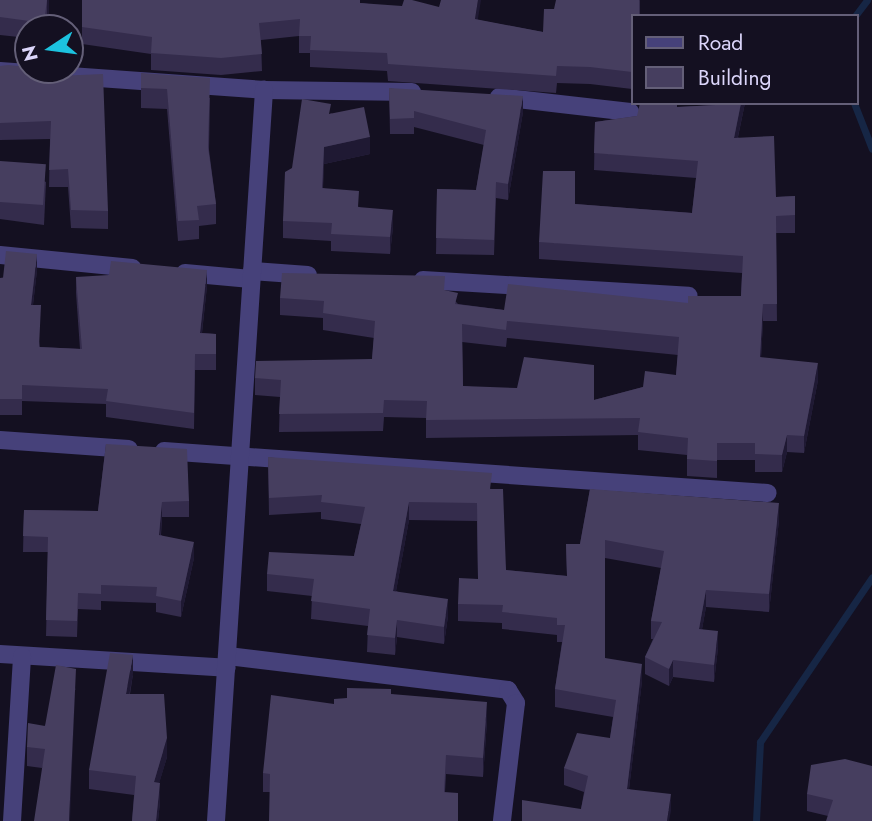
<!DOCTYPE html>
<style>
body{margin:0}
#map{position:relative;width:872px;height:821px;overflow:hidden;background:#141021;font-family:Jost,sans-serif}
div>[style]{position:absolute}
.stream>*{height:7px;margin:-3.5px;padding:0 3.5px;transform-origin:3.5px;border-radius:3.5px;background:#162645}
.minor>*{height:18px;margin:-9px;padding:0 9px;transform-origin:9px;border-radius:9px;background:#46417a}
.wall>*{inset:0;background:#342c4c}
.shaded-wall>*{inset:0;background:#1f1933;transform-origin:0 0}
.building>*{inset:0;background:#463e5f;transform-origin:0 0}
span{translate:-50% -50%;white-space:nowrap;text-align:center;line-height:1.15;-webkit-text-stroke:6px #141021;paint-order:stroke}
.legend{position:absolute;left:631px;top:14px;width:228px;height:91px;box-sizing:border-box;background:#141021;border:2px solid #645f78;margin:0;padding:9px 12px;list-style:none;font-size:21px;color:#dbd5fa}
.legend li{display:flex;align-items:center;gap:14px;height:35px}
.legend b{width:35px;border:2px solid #645f78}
.north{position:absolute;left:14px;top:14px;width:70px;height:70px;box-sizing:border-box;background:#141021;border:2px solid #645f78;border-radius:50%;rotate:257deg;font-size:19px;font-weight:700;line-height:28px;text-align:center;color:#dbd5fa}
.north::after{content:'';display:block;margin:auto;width:24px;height:32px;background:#1cc2df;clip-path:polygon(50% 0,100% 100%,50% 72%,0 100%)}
</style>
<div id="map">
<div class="stream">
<div style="left:855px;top:16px;width:20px;rotate:-53deg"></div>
<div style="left:854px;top:103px;width:49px;rotate:68.6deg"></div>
<div style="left:756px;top:821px;width:79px;rotate:-87.1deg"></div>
<div style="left:760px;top:742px;width:199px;rotate:-55.8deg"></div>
</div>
<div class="minor">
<div style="left:0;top:71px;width:265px;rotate:4.1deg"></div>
<div style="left:264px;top:90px;width:148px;rotate:0.8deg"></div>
<div style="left:499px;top:97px;width:132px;rotate:6.5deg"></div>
<div style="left:0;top:255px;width:133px;rotate:5.6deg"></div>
<div style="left:252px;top:271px;width:56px;rotate:4.1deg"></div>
<div style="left:185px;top:273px;width:66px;rotate:5.2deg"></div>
<div style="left:423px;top:280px;width:266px;rotate:3.4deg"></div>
<div style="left:0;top:440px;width:129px;rotate:4deg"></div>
<div style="left:164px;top:451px;width:605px;rotate:3.98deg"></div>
<div style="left:0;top:654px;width:227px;rotate:3.5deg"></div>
<div style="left:228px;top:656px;width:282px;rotate:6.9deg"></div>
<div style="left:508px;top:690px;width:15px;rotate:58deg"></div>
<div style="left:516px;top:703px;width:119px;rotate:96.8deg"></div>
<div style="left:12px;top:821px;width:165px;rotate:-86.5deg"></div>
<div style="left:216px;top:821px;width:733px;rotate:-86.24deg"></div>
</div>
<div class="wall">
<div style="clip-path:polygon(0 0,49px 0,46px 28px,28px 28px,28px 38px,0 35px)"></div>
<div style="clip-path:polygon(82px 0,362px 3px,478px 20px,543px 32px,554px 9px,640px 0,640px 16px,632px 16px,632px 89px,590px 84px,557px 83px,556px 93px,388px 81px,387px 71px,310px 67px,310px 53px,299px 53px,299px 36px,261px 40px,262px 71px,221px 75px,151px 70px,151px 54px,82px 44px)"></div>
<div style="clip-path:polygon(0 66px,58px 76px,108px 211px,108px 229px,71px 228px,68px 187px,49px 187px,50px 139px,0 140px)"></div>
<div style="clip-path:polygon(141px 73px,210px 98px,209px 150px,216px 204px,216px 224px,199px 226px,199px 239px,178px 241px,167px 109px,141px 108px)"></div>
<div style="clip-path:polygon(389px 88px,523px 112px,508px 200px,496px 198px,494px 255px,436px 254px,437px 189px,476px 190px,484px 145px,414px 127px,414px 134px,390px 134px)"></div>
<div style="clip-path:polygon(evenodd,716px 103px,745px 103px,738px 137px,776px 197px,795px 196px,795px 233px,776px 233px,777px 321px,763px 321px,761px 358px,818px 380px,804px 453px,787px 452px,782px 472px,755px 472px,755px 460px,717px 460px,717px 478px,687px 476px,687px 455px,638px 450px,638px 435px,426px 438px,426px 418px,384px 417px,383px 431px,279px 432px,280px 397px,255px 395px,255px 378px,372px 359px,374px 338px,323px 330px,323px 318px,280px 315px,280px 298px,445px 290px,458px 304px,504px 310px,688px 303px,741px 296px,742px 273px,539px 259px,539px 242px,575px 204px,692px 213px,696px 178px,594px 170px,595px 122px,637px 116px,679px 107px,716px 105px,716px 103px,507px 338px,678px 355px,676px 375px,643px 387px,594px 400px,463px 386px,462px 342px,506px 347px,507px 338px)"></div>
<div style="clip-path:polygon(331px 113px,370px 154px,324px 164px,323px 188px,359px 207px,393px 227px,390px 254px,331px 251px,331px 241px,283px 238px,283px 221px,292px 168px)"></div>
<div style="clip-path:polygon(0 161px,46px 182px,44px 225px,0 219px)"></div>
<div style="clip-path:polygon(37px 270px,33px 305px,40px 347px,80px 349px,76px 293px,76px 277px,207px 286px,202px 333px,216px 334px,216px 370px,195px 370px,194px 429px,106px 417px,106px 404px,22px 401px,22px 415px,0 415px,0 278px)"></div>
<div style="clip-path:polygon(106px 444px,189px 501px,189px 517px,162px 517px,161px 535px,194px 558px,181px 617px,156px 612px,156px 603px,101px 601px,101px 610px,78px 609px,77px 637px,46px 636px,48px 552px,23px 552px,24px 510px,98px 511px)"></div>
<div style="clip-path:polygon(268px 457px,492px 489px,506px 570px,567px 576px,566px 544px,580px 544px,590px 489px,779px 520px,769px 612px,706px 607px,702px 629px,718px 648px,714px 682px,673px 677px,669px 686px,645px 674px,645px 657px,653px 639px,651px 639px,651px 621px,661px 568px,605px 558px,605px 658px,642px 681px,629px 789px,671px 811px,581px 809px,584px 792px,564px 785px,564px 768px,610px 738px,613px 717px,555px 707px,555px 689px,562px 642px,557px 642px,557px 635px,502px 629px,502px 623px,458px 621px,458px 604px,478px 579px,477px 521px,409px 520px,396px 591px,448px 616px,444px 644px,397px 637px,395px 655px,367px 652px,368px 626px,311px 619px,312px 596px,267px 591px,267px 574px,354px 556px,361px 524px,321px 519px,321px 512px,269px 515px)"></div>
<div style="clip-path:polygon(133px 674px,130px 694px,167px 757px,159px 783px,160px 802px,158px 821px,132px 821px,134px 795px,89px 789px,89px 770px)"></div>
<div style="clip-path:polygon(76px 688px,42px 768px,27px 766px,27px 747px)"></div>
<div style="clip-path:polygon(391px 694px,487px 721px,483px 777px,446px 774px,445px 792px,263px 792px,263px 773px,334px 704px,347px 698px)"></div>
<div style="clip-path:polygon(872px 766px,828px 816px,807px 811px,807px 794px)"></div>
</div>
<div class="shaded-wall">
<div style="left:47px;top:0;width:2px;height:28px"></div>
<div style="clip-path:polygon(478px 0,481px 0,475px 37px,475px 19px)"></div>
<div style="clip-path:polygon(523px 96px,523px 112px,508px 200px,508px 184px)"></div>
<div style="clip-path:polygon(741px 103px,745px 103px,734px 155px,734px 138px)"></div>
<div style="clip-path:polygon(370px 137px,370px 154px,324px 164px,322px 206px,324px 147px)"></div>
<div style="clip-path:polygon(393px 210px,393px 227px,390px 254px,390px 237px)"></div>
<div style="clip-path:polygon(37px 254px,37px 270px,31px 321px,31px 305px)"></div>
<div style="clip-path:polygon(207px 270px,207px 286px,200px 349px,200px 333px)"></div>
<div style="clip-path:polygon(763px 304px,763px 321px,760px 375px,760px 357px)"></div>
<div style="clip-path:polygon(818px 363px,818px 380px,804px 453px,804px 436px)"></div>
<div style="clip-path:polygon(787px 435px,787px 452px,782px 472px,782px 455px)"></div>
<div style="clip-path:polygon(162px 502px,162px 517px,159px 550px,159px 535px)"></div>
<div style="clip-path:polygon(409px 502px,409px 520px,393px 608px,393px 591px)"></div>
<div style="clip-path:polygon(779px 503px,779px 520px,769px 612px,769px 594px)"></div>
<div style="clip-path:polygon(194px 542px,194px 558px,181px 617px,181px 601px)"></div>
<div style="clip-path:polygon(706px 590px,706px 607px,699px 646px,699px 629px)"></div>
<div style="clip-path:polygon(448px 599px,448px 616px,444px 644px,444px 627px)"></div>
<div style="clip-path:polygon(397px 620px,397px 637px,395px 655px,395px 638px)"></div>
<div style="clip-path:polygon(718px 631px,718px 648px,714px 682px,714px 665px)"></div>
<div style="clip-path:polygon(133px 655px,133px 674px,126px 713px,126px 694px)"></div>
<div style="clip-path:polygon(673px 660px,673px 677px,669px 686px,669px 669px)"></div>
<div style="clip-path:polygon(642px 664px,642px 681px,627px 806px,627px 789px)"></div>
<div style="clip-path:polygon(76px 669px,70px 821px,69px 821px)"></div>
<div style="clip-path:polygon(487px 702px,487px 721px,483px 777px,483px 758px)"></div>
<div style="clip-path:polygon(167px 738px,167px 757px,154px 801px,154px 782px)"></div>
<div style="clip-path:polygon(160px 783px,160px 802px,158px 821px,156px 821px)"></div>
<div style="clip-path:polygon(671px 794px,671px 811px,669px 821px,667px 821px)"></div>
</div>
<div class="building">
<div style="clip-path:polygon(0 0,47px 0,44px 23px,0 17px)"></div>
<div style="clip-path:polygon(82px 0,360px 0,360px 3px,402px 6px,404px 0,412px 0,439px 7px,441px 0,478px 0,475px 19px,543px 32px,544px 9px,554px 9px,556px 0,639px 0,639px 16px,632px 16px,632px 72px,590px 67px,557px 66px,556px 76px,388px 64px,387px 53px,310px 50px,311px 36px,299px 36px,300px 19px,259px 23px,262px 54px,221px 58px,151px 53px,152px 37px,82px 27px)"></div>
<div style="clip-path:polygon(8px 65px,28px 67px,28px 70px,57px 70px,58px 76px,103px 74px,108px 211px,71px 210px,68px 169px,49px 170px,51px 121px,0 123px,0 66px)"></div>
<div style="clip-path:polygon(141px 73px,210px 78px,208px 147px,216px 204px,197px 206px,199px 220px,178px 221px,167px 89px,141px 88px)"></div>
<div style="clip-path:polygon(389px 88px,523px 96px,508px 184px,496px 182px,494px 240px,436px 238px,437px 189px,476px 190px,486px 130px,414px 111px,414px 118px,390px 119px)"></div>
<div style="clip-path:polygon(302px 99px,331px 104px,329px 114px,364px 107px,370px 137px,324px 147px,322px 188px,359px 191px,358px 207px,393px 210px,390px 237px,331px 234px,332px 223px,283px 221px,285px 172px,292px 168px)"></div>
<div style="clip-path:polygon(evenodd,640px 103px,677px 103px,677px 107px,716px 105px,716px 103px,741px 103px,734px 138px,774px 136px,776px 197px,795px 196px,795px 215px,776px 216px,777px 304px,763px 304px,760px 357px,818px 363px,804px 436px,787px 435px,782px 455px,755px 454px,755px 443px,717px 443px,717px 461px,687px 459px,688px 438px,638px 432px,640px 418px,426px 420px,427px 401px,384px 400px,383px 413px,279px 414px,281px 380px,255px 378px,256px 361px,372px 359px,375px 321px,323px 313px,324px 301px,280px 298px,282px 273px,445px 276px,444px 290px,458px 293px,455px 304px,504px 310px,508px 284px,688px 303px,688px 296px,741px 296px,743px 256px,539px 242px,543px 171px,575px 171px,575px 204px,692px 213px,698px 161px,594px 153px,595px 122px,637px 116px,640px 103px,507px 321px,679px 337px,676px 375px,645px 371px,643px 387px,594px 400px,594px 365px,524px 357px,517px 388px,463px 386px,462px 324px,506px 330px,507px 321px)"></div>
<div style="left:0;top:161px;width:46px;height:41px;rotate:4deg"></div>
<div style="clip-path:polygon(6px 251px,37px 254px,31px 305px,41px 305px,39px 347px,82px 349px,76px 277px,109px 275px,111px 261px,207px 270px,200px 333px,216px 334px,216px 354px,195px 354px,194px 413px,106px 401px,108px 389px,22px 385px,22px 399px,0 399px,0 278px,3px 278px)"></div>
<div style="clip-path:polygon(106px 444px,187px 449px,189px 501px,162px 502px,159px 535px,194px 542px,181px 601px,156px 596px,157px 587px,101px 585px,101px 594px,78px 593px,77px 621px,46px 620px,48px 537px,23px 536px,24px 510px,98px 511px)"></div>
<div style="clip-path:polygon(268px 457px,492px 473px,490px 489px,503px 489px,506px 570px,567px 576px,566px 544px,580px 544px,590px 489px,779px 503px,769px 594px,706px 590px,699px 629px,718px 631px,714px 665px,673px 660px,669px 669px,645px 657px,662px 622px,651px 621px,664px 551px,605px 540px,605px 658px,642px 664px,627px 789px,671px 794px,667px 821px,522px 821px,522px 800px,581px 809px,588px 776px,564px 768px,577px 733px,610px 738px,616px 700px,555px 689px,565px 625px,557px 625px,557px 618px,502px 612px,503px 605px,458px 604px,459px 578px,478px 579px,477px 503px,409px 502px,393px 591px,448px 599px,444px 627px,397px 620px,395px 638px,367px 635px,370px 609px,311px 601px,314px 579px,267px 574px,269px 552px,354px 556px,365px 507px,321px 502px,322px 495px,269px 498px)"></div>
<div style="clip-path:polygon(110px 653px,133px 655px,126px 694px,164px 694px,167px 738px,154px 782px,160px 783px,156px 821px,132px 821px,136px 776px,89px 770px)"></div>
<div style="clip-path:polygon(56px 665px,76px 669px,69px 821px,34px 821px,45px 749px,27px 747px,28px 723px,45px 726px)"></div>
<div style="clip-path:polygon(347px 688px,391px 689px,391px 694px,487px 702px,483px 758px,446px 755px,444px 792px,458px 793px,458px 821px,269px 821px,270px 774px,263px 773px,271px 695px,334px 704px,334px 699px,347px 698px)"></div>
<div style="clip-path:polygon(845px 759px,872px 766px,872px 821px,826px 821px,833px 800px,807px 794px,811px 765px)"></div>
</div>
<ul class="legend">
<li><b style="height:9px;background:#46417a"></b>Road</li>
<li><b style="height:19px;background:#463e5f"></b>Building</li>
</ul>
<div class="north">N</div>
</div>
